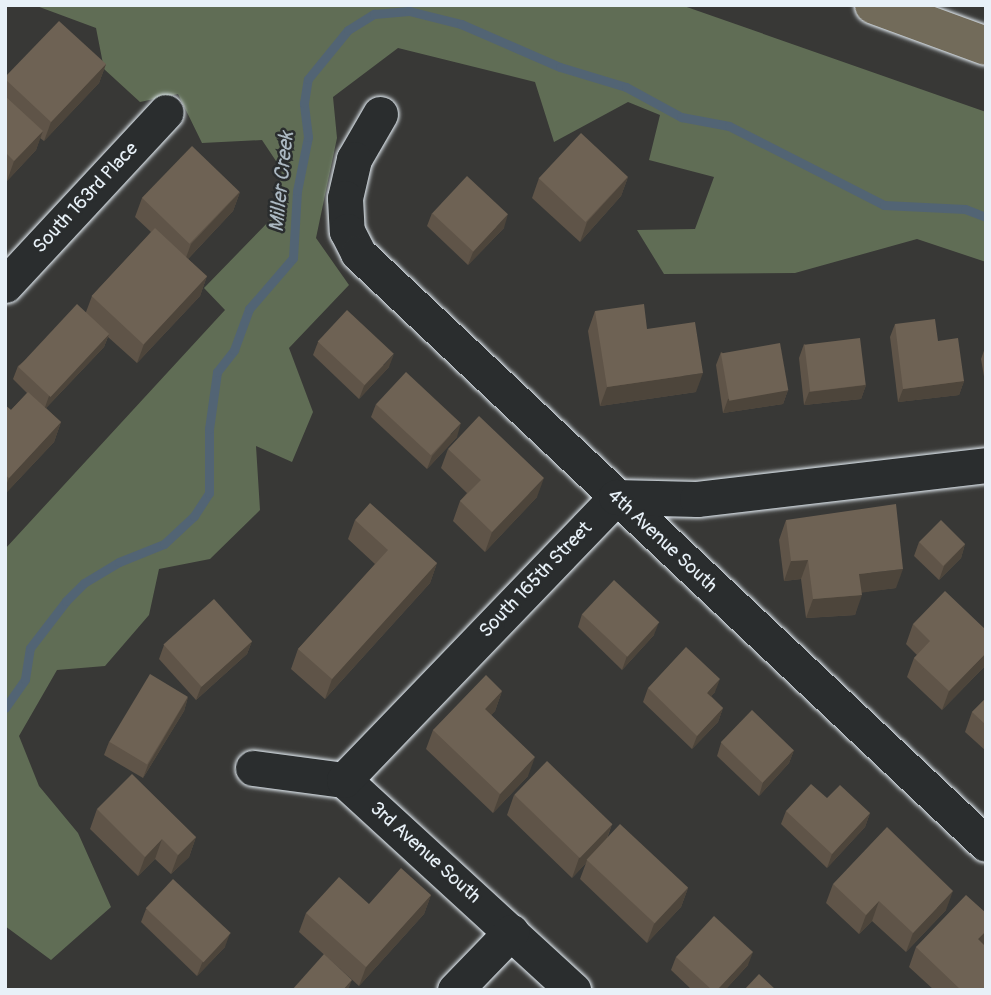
<!DOCTYPE html>
<style>
body{margin:0}
#map{position:relative;width:991px;height:995px;overflow:hidden;background:#383836;font-family:Pangolin,sans-serif}
div>[style]{position:absolute}
.green>*{inset:0;background:#606d55}
.stream>*{height:9px;margin:-4.5px;padding:0 4.5px;transform-origin:4.5px;border-radius:4.5px;background:#526474}
.roads{filter:drop-shadow(0 0 2px #e8f1f8) drop-shadow(0 0 2px #e8f1f8)}
.street>*{height:35px;margin:-17.5px;padding:0 17.5px;transform-origin:17.5px;border-radius:17.5px;background:#2a2d2e}
.highway>*{height:38px;margin:-19px;padding:0 19px;transform-origin:19px;border-radius:19px;background:#726b5a}
.wall>*{inset:0;background:#5f5448}
.shaded-wall>*{inset:0;background:#4d453b}
.building>*{inset:0;background:#6e6254;transform-origin:0 0}
span{translate:-50% -50%;white-space:nowrap;text-align:center;line-height:1.15;-webkit-text-stroke:5px #2a2d2e;paint-order:stroke}
.street-label{font-size:19px;color:#e8f1f8}
.water-label{font-size:21px;color:#acb9c3;font-style:italic}
.frame{position:absolute;inset:0;border:7px solid #e8f1f8;pointer-events:none}
</style>
<div id="map">
<div class="green">
<div style="clip-path:polygon(34px 5px,681px 5px,986px 112px,986px 262px,917px 239px,795px 273px,664px 274px,637px 230px,695px 229px,714px 177px,649px 160px,660px 115px,628px 102px,554px 142px,535px 82px,398px 48px,333px 97px,337px 138px,316px 238px,349px 285px,289px 348px,313px 412px,292px 462px,256px 446px,260px 510px,210px 559px,159px 569px,149px 615px,105px 666px,57px 670px,19px 736px,39px 786px,78px 833px,111px 907px,51px 960px,5px 926px,5px 549px,225px 310px,204px 288px,274px 216px,282px 170px,262px 140px,202px 143px,178px 94px,140px 102px,104px 69px,96px 28px)"></div>
</div>
<div class="stream">
<div style="left:5px;top:708px;width:35px;rotate:-55deg"></div>
<div style="left:25px;top:679px;width:31px;rotate:-81deg"></div>
<div style="left:30px;top:648px;width:59px;rotate:-52.5deg"></div>
<div style="left:66px;top:601px;width:25px;rotate:-45deg"></div>
<div style="left:84px;top:583px;width:41px;rotate:-31deg"></div>
<div style="left:119px;top:562px;width:48px;rotate:-21.8deg"></div>
<div style="left:164px;top:544px;width:41px;rotate:-43deg"></div>
<div style="left:194px;top:516px;width:27px;rotate:-57deg"></div>
<div style="left:209px;top:493px;width:64px;rotate:-90deg"></div>
<div style="left:209px;top:429px;width:58px;rotate:-82deg"></div>
<div style="left:217px;top:372px;width:28px;rotate:-52deg"></div>
<div style="left:234px;top:350px;width:44px;rotate:-69.9deg"></div>
<div style="left:249px;top:309px;width:67px;rotate:-49.2deg"></div>
<div style="left:293px;top:258px;width:67px;rotate:-86.6deg"></div>
<div style="left:297px;top:191px;width:55px;rotate:-78.5deg"></div>
<div style="left:308px;top:137px;width:34px;rotate:-97deg"></div>
<div style="left:304px;top:103px;width:24px;rotate:-81deg"></div>
<div style="left:308px;top:79px;width:63px;rotate:-50.8deg"></div>
<div style="left:348px;top:30px;width:31px;rotate:-32deg"></div>
<div style="left:374px;top:14px;width:35px;rotate:-5deg"></div>
<div style="left:409px;top:11px;width:54px;rotate:14deg"></div>
<div style="left:461px;top:24px;width:108px;rotate:23.5deg"></div>
<div style="left:560px;top:67px;width:69px;rotate:16.9deg"></div>
<div style="left:626px;top:87px;width:63px;rotate:28.6deg"></div>
<div style="left:681px;top:117px;width:49px;rotate:10.6deg"></div>
<div style="left:729px;top:126px;width:174px;rotate:27deg"></div>
<div style="left:884px;top:205px;width:81px;rotate:2.8deg"></div>
<div style="left:965px;top:209px;width:22px;rotate:21deg"></div>
</div>
<div class="roads">
<div class="street">
<div style="left:380px;top:114px;width:52px;rotate:120deg"></div>
<div style="left:354px;top:159px;width:40px;rotate:103deg"></div>
<div style="left:345px;top:198px;width:33px;rotate:87deg"></div>
<div style="left:347px;top:231px;width:25px;rotate:63deg"></div>
<div style="left:358px;top:253px;width:862px;rotate:43.26deg"></div>
<div style="left:5px;top:285px;width:236px;rotate:-47.1deg"></div>
<div style="left:253px;top:768px;width:92px;rotate:7.5deg"></div>
<div style="left:344px;top:780px;width:311px;rotate:42.5deg"></div>
<div style="left:344px;top:780px;width:393px;rotate:-46.1deg"></div>
<div style="left:616px;top:497px;width:81px;rotate:1.4deg"></div>
<div style="left:697px;top:499px;width:291px;rotate:-6.7deg"></div>
<div style="left:455px;top:990px;width:81px;rotate:-46deg"></div>
</div>
<div class="highway">
<div style="left:874px;top:5px;width:119px;rotate:20.1deg"></div>
</div>
</div>
<div class="wall">
<div style="clip-path:polygon(106px 64px,99px 83px,44px 141px,40px 138px,36px 150px,7px 181px,5px 179px,5px 77px)"></div>
<div style="clip-path:polygon(628px 177px,621px 196px,580px 242px,532px 198px,539px 178px)"></div>
<div style="clip-path:polygon(240px 192px,233px 211px,188px 259px,207px 276px,200px 296px,137px 363px,108px 337px,104px 347px,46px 408px,61px 422px,54px 442px,5px 494px,5px 405px,11px 410px,27px 393px,13px 379px,18px 366px,86px 312px,92px 296px,151px 232px,135px 217px,142px 198px)"></div>
<div style="clip-path:polygon(432px 213px,504px 228px,468px 265px,427px 226px)"></div>
<div style="clip-path:polygon(595px 311px,647px 329px,696px 392px,600px 406px,588px 331px)"></div>
<div style="clip-path:polygon(895px 324px,938px 341px,964px 381px,959px 395px,898px 402px,890px 337px)"></div>
<div style="clip-path:polygon(318px 342px,389px 367px,359px 399px,313px 355px)"></div>
<div style="clip-path:polygon(804px 344px,866px 385px,861px 399px,804px 405px,799px 358px)"></div>
<div style="clip-path:polygon(986px 345px,986px 388px,981px 359px)"></div>
<div style="clip-path:polygon(721px 352px,788px 390px,783px 404px,723px 413px,716px 365px)"></div>
<div style="clip-path:polygon(376px 404px,457px 437px,427px 469px,371px 417px)"></div>
<div style="clip-path:polygon(448px 449px,537px 497px,485px 552px,453px 521px,460px 501px,467px 493px,441px 468px)"></div>
<div style="clip-path:polygon(355px 520px,437px 563px,430px 583px,325px 699px,291px 669px,298px 649px,375px 564px,348px 539px)"></div>
<div style="clip-path:polygon(786px 520px,896px 588px,861px 592px,855px 615px,806px 618px,801px 579px,784px 581px,779px 540px)"></div>
<div style="clip-path:polygon(919px 542px,965px 544px,961px 558px,939px 580px,914px 556px)"></div>
<div style="clip-path:polygon(582px 614px,654px 635px,622px 670px,578px 627px)"></div>
<div style="clip-path:polygon(913px 624px,986px 630px,986px 665px,942px 710px,907px 677px,914px 658px,917px 655px,906px 644px)"></div>
<div style="clip-path:polygon(252px 641px,247px 654px,196px 700px,159px 659px,164px 645px)"></div>
<div style="clip-path:polygon(648px 688px,715px 692px,711px 696px,723px 708px,718px 722px,692px 749px,643px 702px)"></div>
<div style="clip-path:polygon(502px 691px,495px 711px,491px 715px,528px 776px,493px 813px,426px 749px,433px 730px)"></div>
<div style="clip-path:polygon(188px 697px,184px 711px,143px 778px,104px 755px,109px 742px)"></div>
<div style="clip-path:polygon(986px 698px,986px 751px,965px 732px,972px 712px)"></div>
<div style="clip-path:polygon(721px 743px,794px 750px,789px 763px,759px 796px,717px 756px)"></div>
<div style="clip-path:polygon(514px 795px,612px 824px,607px 839px,688px 888px,681px 907px,647px 943px,580px 879px,586px 863px,572px 878px,507px 815px)"></div>
<div style="clip-path:polygon(827px 798px,870px 813px,865px 827px,827px 868px,781px 824px,786px 811px)"></div>
<div style="clip-path:polygon(97px 809px,196px 837px,189px 857px,171px 874px,155px 859px,138px 876px,90px 829px)"></div>
<div style="clip-path:polygon(833px 884px,946px 910px,906px 952px,872px 921px,859px 934px,826px 903px)"></div>
<div style="clip-path:polygon(431px 895px,424px 914px,359px 986px,299px 932px,306px 913px)"></div>
<div style="clip-path:polygon(146px 909px,225px 947px,197px 976px,141px 922px)"></div>
<div style="clip-path:polygon(986px 913px,986px 943px,984px 945px,986px 990px,934px 990px,909px 967px,916px 947px)"></div>
<div style="clip-path:polygon(676px 957px,748px 965px,725px 990px,692px 990px,671px 970px)"></div>
</div>
<div class="shaded-wall">
<div style="clip-path:polygon(106px 64px,99px 83px,44px 141px,51px 122px)"></div>
<div style="clip-path:polygon(43px 131px,36px 150px,7px 181px,14px 161px)"></div>
<div style="clip-path:polygon(628px 177px,621px 196px,580px 242px,587px 222px)"></div>
<div style="clip-path:polygon(240px 192px,233px 211px,184px 263px,191px 244px)"></div>
<div style="clip-path:polygon(508px 214px,504px 228px,468px 265px,473px 252px)"></div>
<div style="clip-path:polygon(207px 276px,200px 296px,137px 363px,144px 344px)"></div>
<div style="clip-path:polygon(109px 334px,104px 347px,44px 410px,49px 396px)"></div>
<div style="clip-path:polygon(394px 354px,389px 367px,359px 399px,364px 386px)"></div>
<div style="clip-path:polygon(703px 373px,696px 392px,600px 406px,607px 387px)"></div>
<div style="clip-path:polygon(964px 381px,959px 395px,898px 402px,903px 389px)"></div>
<div style="clip-path:polygon(866px 385px,861px 399px,804px 405px,809px 392px)"></div>
<div style="clip-path:polygon(788px 390px,783px 404px,723px 413px,728px 399px)"></div>
<div style="clip-path:polygon(61px 422px,54px 442px,5px 494px,5px 488px,9px 478px)"></div>
<div style="clip-path:polygon(461px 423px,457px 437px,427px 469px,432px 456px)"></div>
<div style="clip-path:polygon(544px 478px,537px 497px,485px 552px,492px 532px)"></div>
<div style="clip-path:polygon(965px 544px,961px 558px,939px 580px,944px 566px)"></div>
<div style="clip-path:polygon(808px 560px,801px 579px,784px 581px,791px 561px)"></div>
<div style="clip-path:polygon(437px 563px,430px 583px,325px 699px,332px 679px)"></div>
<div style="clip-path:polygon(903px 569px,896px 588px,852px 594px,859px 574px)"></div>
<div style="clip-path:polygon(862px 595px,855px 615px,806px 618px,813px 599px)"></div>
<div style="clip-path:polygon(659px 622px,654px 635px,622px 670px,627px 656px)"></div>
<div style="clip-path:polygon(252px 641px,247px 654px,196px 700px,201px 687px)"></div>
<div style="clip-path:polygon(986px 653px,986px 665px,942px 710px,949px 691px)"></div>
<div style="clip-path:polygon(720px 679px,715px 692px,702px 706px,707px 693px)"></div>
<div style="clip-path:polygon(502px 691px,495px 711px,478px 729px,485px 709px)"></div>
<div style="clip-path:polygon(188px 697px,184px 711px,143px 778px,148px 765px)"></div>
<div style="clip-path:polygon(723px 708px,718px 722px,692px 749px,697px 736px)"></div>
<div style="clip-path:polygon(794px 750px,789px 763px,759px 796px,763px 782px)"></div>
<div style="clip-path:polygon(535px 757px,528px 776px,493px 813px,500px 794px)"></div>
<div style="clip-path:polygon(870px 813px,865px 827px,827px 868px,832px 854px)"></div>
<div style="clip-path:polygon(612px 824px,605px 843px,587px 860px,586px 863px,572px 878px,579px 858px)"></div>
<div style="clip-path:polygon(196px 837px,189px 857px,171px 874px,178px 855px)"></div>
<div style="clip-path:polygon(162px 839px,155px 859px,138px 876px,145px 857px)"></div>
<div style="clip-path:polygon(688px 888px,681px 907px,647px 943px,654px 924px)"></div>
<div style="clip-path:polygon(953px 891px,946px 910px,906px 952px,913px 933px)"></div>
<div style="clip-path:polygon(431px 895px,424px 914px,359px 986px,366px 967px)"></div>
<div style="clip-path:polygon(879px 901px,872px 921px,859px 934px,866px 915px)"></div>
<div style="clip-path:polygon(986px 931px,986px 943px,971px 959px,978px 939px)"></div>
<div style="clip-path:polygon(230px 933px,225px 947px,197px 976px,202px 963px)"></div>
<div style="clip-path:polygon(753px 952px,748px 965px,725px 990px,717px 990px)"></div>
<div style="clip-path:polygon(352px 980px,348px 990px,343px 990px)"></div>
</div>
<div class="building">
<div style="clip-path:polygon(59px 21px,106px 64px,51px 122px,5px 79px,5px 77px)"></div>
<div style="clip-path:polygon(5px 96px,43px 131px,14px 161px,5px 152px)"></div>
<div style="left:581px;top:133px;width:64px;height:62px;rotate:43deg"></div>
<div style="left:192px;top:146px;width:66px;height:72px;rotate:44deg"></div>
<div style="left:467px;top:176px;width:56px;height:51px;rotate:43deg"></div>
<div style="left:155px;top:228px;width:71px;height:93px;rotate:43deg"></div>
<div style="left:77px;top:304px;width:44px;height:86px;rotate:43deg"></div>
<div style="clip-path:polygon(644px 304px,647px 329px,695px 322px,703px 373px,607px 387px,595px 311px)"></div>
<div style="left:347px;top:310px;width:64px;height:43px;rotate:43deg"></div>
<div style="clip-path:polygon(935px 319px,938px 341px,958px 338px,964px 381px,903px 389px,895px 324px)"></div>
<div style="left:860px;top:338px;width:47px;height:56px;rotate:83deg"></div>
<div style="left:780px;top:343px;width:48px;height:60px;rotate:80deg"></div>
<div style="left:406px;top:372px;width:75px;height:44px;rotate:43deg"></div>
<div style="clip-path:polygon(28px 392px,61px 422px,9px 478px,5px 475px,5px 405px,11px 410px)"></div>
<div style="clip-path:polygon(479px 416px,544px 478px,492px 532px,460px 501px,481px 480px,448px 449px)"></div>
<div style="clip-path:polygon(370px 503px,437px 563px,332px 679px,298px 649px,388px 550px,355px 520px)"></div>
<div style="clip-path:polygon(896px 504px,903px 569px,859px 574px,862px 595px,813px 599px,808px 560px,791px 561px,786px 520px)"></div>
<div style="left:941px;top:520px;width:34px;height:31px;rotate:45deg"></div>
<div style="left:614px;top:580px;width:62px;height:47px;rotate:43deg"></div>
<div style="clip-path:polygon(945px 591px,986px 630px,986px 653px,949px 691px,914px 658px,930px 641px,913px 624px)"></div>
<div style="left:214px;top:599px;width:57px;height:68px;rotate:48deg"></div>
<div style="clip-path:polygon(686px 647px,720px 679px,707px 693px,723px 708px,697px 736px,648px 688px)"></div>
<div style="left:150px;top:674px;width:44px;height:79px;rotate:31deg"></div>
<div style="clip-path:polygon(486px 675px,502px 691px,485px 709px,535px 757px,500px 794px,433px 730px)"></div>
<div style="clip-path:polygon(986px 698px,986px 725px,972px 712px)"></div>
<div style="left:752px;top:710px;width:58px;height:45px;rotate:44deg"></div>
<div style="left:547px;top:761px;width:91px;height:47px;rotate:44deg"></div>
<div style="clip-path:polygon(132px 774px,196px 837px,178px 855px,162px 839px,145px 857px,97px 809px)"></div>
<div style="clip-path:polygon(811px 784px,827px 798px,840px 785px,870px 813px,832px 854px,786px 811px)"></div>
<div style="left:620px;top:824px;width:93px;height:49px;rotate:43deg"></div>
<div style="clip-path:polygon(887px 827px,953px 891px,913px 933px,879px 901px,866px 915px,833px 884px)"></div>
<div style="clip-path:polygon(401px 868px,431px 895px,366px 967px,306px 913px,339px 877px,369px 904px)"></div>
<div style="left:173px;top:879px;width:79px;height:40px;rotate:43deg"></div>
<div style="clip-path:polygon(966px 895px,986px 913px,986px 931px,978px 939px,986px 947px,985px 990px,961px 990px,916px 947px)"></div>
<div style="clip-path:polygon(714px 916px,753px 952px,717px 990px,712px 990px,676px 957px)"></div>
<div style="clip-path:polygon(324px 954px,352px 980px,343px 990px,292px 990px)"></div>
<div style="clip-path:polygon(759px 974px,776px 990px,744px 990px)"></div>
</div>
<div class="street-label">
<span style="left:86px;top:198px;rotate:-47deg">South 163rd Place</span>
<span style="left:662px;top:541px;rotate:43deg">4th Avenue South</span>
<span style="left:536px;top:580px;rotate:-46deg">South 165th Street</span>
<span style="left:425px;top:853px;rotate:42deg">3rd Avenue South</span>
</div>
<div class="water-label">
<span style="left:282px;top:182px;rotate:-84deg">Miller Creek</span>
</div>
<div class="frame"></div>
</div>
